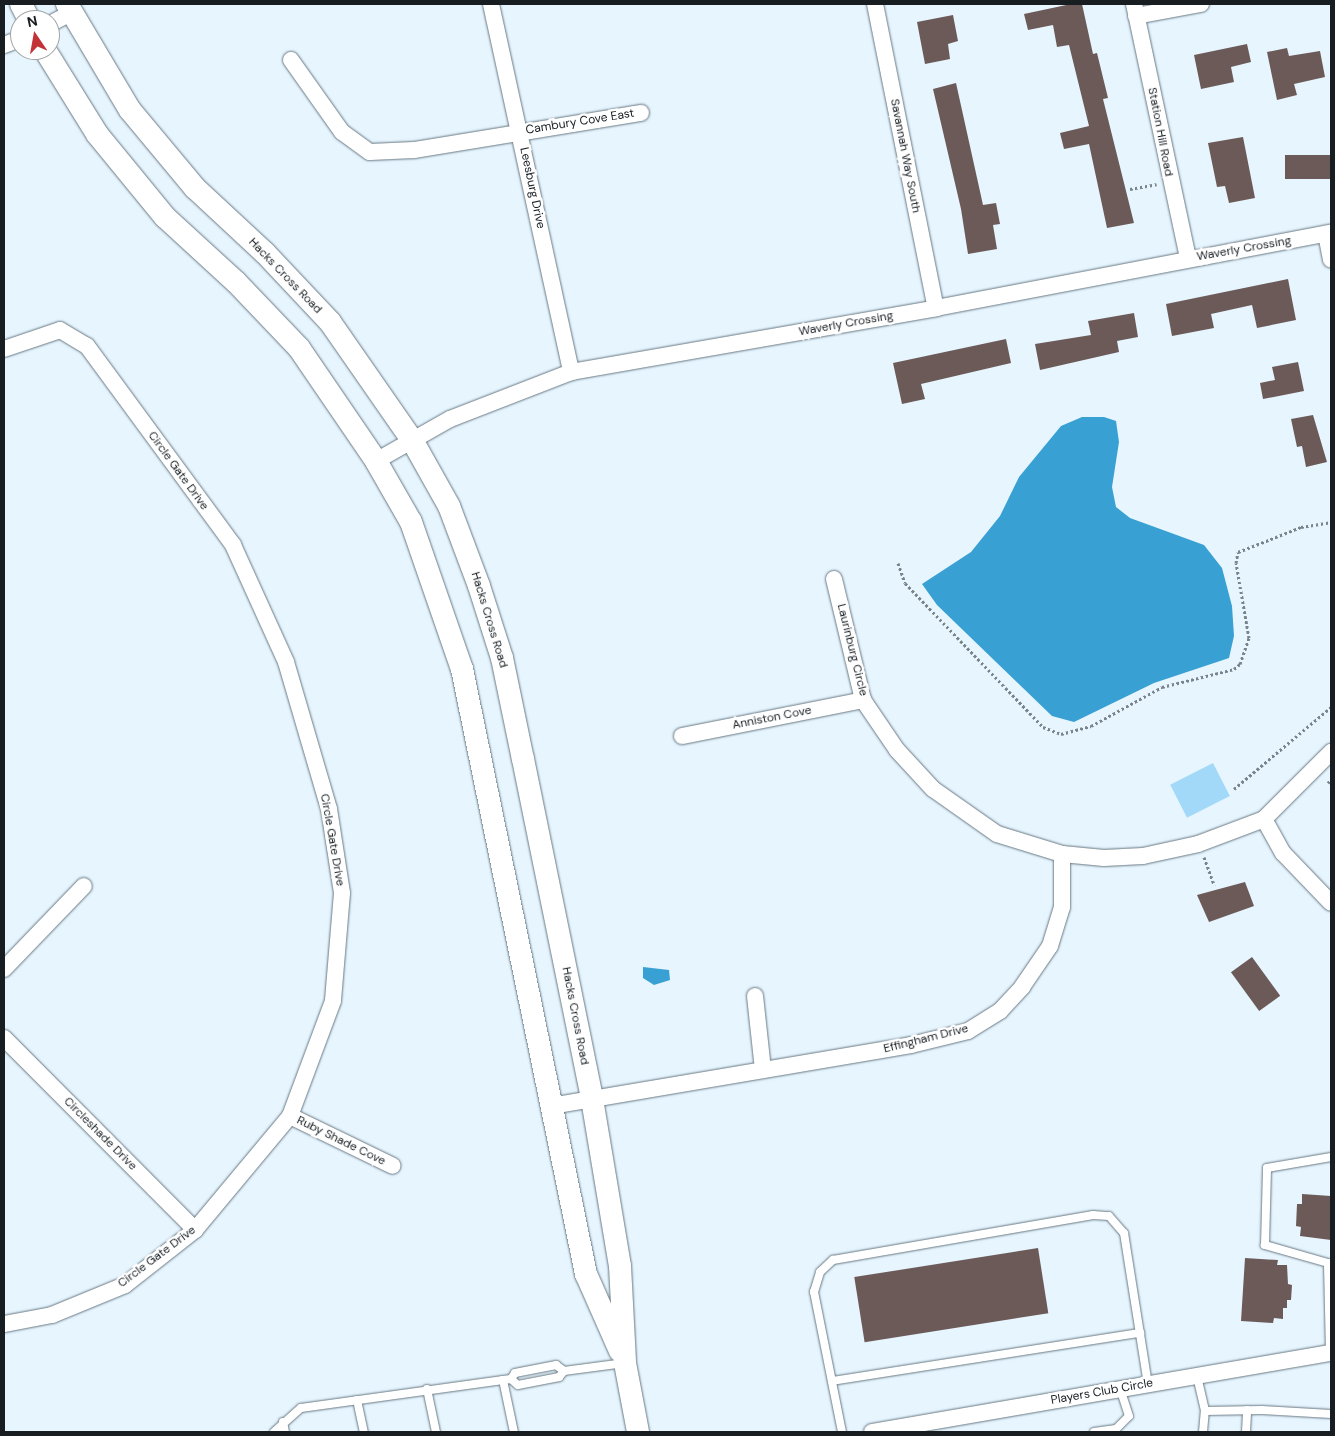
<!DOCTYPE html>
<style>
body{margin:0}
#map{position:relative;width:1335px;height:1436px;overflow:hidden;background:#e6f5fe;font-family:"DM Sans",sans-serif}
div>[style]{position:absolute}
.green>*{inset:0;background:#a2d9f9;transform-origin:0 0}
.water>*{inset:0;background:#39a0d3}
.building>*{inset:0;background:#6c5a58;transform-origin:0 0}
.path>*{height:3px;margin-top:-1.5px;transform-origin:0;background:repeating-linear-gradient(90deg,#7a858b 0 2.5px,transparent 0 5px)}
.roads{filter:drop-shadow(0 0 1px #687882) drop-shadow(0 0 1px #687882)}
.lane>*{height:8px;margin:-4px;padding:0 4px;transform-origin:4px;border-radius:4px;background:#fff}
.street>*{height:16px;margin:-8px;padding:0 8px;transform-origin:8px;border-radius:8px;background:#fff}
.secondary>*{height:22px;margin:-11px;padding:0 11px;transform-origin:11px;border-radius:11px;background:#fff}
span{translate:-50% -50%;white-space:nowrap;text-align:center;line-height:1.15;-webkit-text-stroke:5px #fff;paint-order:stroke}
.street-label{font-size:12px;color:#171d21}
.frame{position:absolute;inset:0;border:5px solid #171d21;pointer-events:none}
.north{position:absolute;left:10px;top:10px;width:50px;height:50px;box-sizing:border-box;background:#fff;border:1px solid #a2a5a6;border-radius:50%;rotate:348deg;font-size:14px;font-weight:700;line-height:20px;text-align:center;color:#171d21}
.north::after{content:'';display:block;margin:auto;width:18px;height:22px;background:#c23236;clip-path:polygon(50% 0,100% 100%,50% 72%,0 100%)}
</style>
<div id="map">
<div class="green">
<div style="left:1213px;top:763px;width:37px;height:48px;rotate:63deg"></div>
</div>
<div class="water">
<div style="clip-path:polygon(1082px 417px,1104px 417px,1116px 421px,1119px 442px,1112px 487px,1116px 507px,1130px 518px,1204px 545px,1222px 568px,1232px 606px,1234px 636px,1229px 658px,1154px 683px,1074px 722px,1052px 716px,937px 605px,922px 584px,971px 552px,1000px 516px,1019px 477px,1061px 426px)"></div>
<div style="clip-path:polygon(643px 967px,669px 970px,670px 980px,654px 985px,643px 978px)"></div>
</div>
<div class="building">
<div style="clip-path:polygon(1071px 4px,1082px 4px,1093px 54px,1097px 53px,1108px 98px,1103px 99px,1134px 223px,1107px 228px,1089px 144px,1064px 149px,1060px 133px,1089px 126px,1069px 45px,1057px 47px,1053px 25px,1028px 30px,1024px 14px)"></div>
<div style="clip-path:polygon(953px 15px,958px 41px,948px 44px,950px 59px,925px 64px,917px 22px)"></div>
<div style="clip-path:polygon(1247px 44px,1251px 62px,1231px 67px,1234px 82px,1201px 89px,1194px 55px)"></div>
<div style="clip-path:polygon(1287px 48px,1289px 56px,1320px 51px,1325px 77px,1294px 84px,1297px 95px,1277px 100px,1267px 52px)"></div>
<div style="clip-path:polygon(956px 83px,983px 205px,996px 203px,1000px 224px,993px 225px,997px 249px,968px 254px,961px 209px,933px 89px)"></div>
<div style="clip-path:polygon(1243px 137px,1255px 198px,1229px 203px,1225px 186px,1217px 187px,1208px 143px)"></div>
<div style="left:1331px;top:155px;width:24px;height:46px;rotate:90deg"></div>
<div style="clip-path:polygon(1288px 279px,1296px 320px,1257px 328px,1252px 305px,1211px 314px,1214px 328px,1172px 336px,1166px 304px)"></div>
<div style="clip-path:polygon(1134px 313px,1138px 337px,1117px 341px,1119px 352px,1040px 370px,1035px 344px,1091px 335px,1088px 321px)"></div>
<div style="clip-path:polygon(1006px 339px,1011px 363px,921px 384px,925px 399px,902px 404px,893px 363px)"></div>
<div style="clip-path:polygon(1298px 362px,1304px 391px,1263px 399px,1260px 383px,1275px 380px,1272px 367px)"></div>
<div style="clip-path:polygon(1313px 415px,1327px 462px,1306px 467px,1302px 446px,1297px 447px,1291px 419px)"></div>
<div style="clip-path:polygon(1245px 882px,1254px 906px,1209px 922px,1197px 895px)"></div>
<div style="left:1252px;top:957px;width:48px;height:26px;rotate:54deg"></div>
<div style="clip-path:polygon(1302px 1194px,1331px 1196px,1331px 1240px,1300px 1236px,1301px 1227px,1296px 1226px,1297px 1204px,1302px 1204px)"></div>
<div style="left:1038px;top:1248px;width:66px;height:186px;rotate:81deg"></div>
<div style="clip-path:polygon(1245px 1258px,1278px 1260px,1277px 1265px,1287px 1265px,1288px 1284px,1292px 1285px,1291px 1300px,1287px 1300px,1287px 1308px,1283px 1308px,1283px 1319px,1274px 1318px,1273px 1323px,1241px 1321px)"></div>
</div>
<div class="path">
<div style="left:1130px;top:189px;width:27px;rotate:-10deg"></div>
<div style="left:898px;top:563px;width:21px;rotate:71deg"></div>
<div style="left:905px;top:583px;width:199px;rotate:46.2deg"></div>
<div style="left:1043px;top:727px;width:19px;rotate:21deg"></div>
<div style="left:1061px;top:734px;width:31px;rotate:-15deg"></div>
<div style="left:1091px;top:726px;width:81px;rotate:-28.8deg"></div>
<div style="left:1162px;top:687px;width:74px;rotate:-14deg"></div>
<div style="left:1234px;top:669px;width:8px;rotate:-40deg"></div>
<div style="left:1240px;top:664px;width:28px;rotate:-71deg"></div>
<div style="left:1249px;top:638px;width:76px;rotate:-99.8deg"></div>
<div style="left:1236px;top:563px;width:11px;rotate:-80deg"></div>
<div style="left:1238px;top:552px;width:68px;rotate:-21.6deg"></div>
<div style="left:1301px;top:527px;width:30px;rotate:-9deg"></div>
<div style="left:1328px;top:783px;width:5px;rotate:-53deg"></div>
<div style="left:1234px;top:789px;width:127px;rotate:-40.2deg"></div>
<div style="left:1204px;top:857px;width:30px;rotate:70deg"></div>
</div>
<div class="roads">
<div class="lane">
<div style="left:1330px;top:1353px;width:90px;rotate:-91.3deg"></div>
<div style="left:1328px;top:1263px;width:66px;rotate:-164.1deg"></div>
<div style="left:1265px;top:1245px;width:77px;rotate:-88.5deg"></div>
<div style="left:1267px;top:1168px;width:65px;rotate:-9.8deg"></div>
<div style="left:1197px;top:1376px;width:36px;rotate:77deg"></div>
<div style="left:1205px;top:1411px;width:57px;rotate:-1deg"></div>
<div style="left:1262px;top:1410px;width:69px;rotate:3.3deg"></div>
<div style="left:511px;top:1379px;width:9px;rotate:41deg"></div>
<div style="left:518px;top:1385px;width:42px;rotate:-11deg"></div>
<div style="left:559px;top:1377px;width:8px;rotate:-50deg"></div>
<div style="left:503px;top:1380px;width:53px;rotate:78.1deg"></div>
<div style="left:832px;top:1381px;width:312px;rotate:-8.9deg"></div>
<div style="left:427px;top:1389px;width:44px;rotate:78.2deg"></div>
<div style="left:357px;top:1400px;width:33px;rotate:78deg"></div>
<div style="left:283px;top:1422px;width:10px;rotate:79deg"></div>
<div style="left:274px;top:1432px;width:36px;rotate:-42deg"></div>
<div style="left:301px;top:1408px;width:204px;rotate:-7.9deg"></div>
<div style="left:503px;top:1380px;width:8px;rotate:-7deg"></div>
<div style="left:511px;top:1379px;width:7px;rotate:-56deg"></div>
<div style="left:515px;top:1373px;width:42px;rotate:-11deg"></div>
<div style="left:556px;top:1365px;width:10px;rotate:37deg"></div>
<div style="left:564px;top:1371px;width:61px;rotate:-7.6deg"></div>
<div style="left:842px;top:1432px;width:143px;rotate:-101.3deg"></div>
<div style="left:814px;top:1292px;width:21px;rotate:-73deg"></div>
<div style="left:820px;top:1272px;width:18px;rotate:-43deg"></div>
<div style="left:833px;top:1260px;width:264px;rotate:-9.8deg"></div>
<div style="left:1093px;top:1215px;width:16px;rotate:4deg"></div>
<div style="left:1109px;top:1216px;width:23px;rotate:49deg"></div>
<div style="left:1124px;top:1233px;width:153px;rotate:81deg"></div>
<div style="left:1094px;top:1432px;width:22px;rotate:-8deg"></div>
<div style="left:1116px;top:1429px;width:18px;rotate:-45deg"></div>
<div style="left:1129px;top:1416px;width:28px;rotate:-108deg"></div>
<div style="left:1203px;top:1432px;width:21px;rotate:-85deg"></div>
<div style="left:1246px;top:1432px;width:22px;rotate:-87deg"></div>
</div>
<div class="street">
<div style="left:491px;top:4px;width:377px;rotate:77.7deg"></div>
<div style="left:875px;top:4px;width:310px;rotate:78.7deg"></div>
<div style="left:1134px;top:4px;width:261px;rotate:78deg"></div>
<div style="left:1136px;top:16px;width:66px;rotate:-10.5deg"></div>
<div style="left:50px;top:24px;width:24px;rotate:-28deg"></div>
<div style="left:4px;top:45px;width:17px;rotate:-21deg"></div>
<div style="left:291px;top:60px;width:88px;rotate:54.7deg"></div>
<div style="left:342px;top:132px;width:34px;rotate:36deg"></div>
<div style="left:370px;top:152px;width:44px;rotate:-2.6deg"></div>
<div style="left:414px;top:150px;width:230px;rotate:-9.3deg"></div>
<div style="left:1326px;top:234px;width:26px;rotate:79deg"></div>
<div style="left:4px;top:349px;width:59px;rotate:-18.7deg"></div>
<div style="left:60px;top:330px;width:31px;rotate:31deg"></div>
<div style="left:87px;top:346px;width:247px;rotate:53.7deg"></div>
<div style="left:233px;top:545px;width:128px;rotate:65.6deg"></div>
<div style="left:286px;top:662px;width:153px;rotate:73.7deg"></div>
<div style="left:329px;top:809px;width:85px;rotate:81.2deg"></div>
<div style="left:342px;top:893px;width:108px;rotate:94.8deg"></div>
<div style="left:333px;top:1001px;width:123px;rotate:110.5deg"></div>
<div style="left:290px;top:1116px;width:148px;rotate:129.8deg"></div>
<div style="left:195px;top:1230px;width:89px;rotate:141.8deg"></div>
<div style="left:125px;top:1285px;width:79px;rotate:157.7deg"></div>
<div style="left:52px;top:1315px;width:49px;rotate:169.4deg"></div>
<div style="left:376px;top:461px;width:85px;rotate:-29.6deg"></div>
<div style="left:450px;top:419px;width:130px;rotate:-21.2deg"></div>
<div style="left:571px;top:372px;width:371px;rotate:-9.9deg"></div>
<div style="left:936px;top:308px;width:402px;rotate:-10.8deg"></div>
<div style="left:834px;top:579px;width:124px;rotate:76.5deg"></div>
<div style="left:863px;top:700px;width:60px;rotate:55.8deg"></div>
<div style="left:897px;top:750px;width:53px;rotate:47.3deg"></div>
<div style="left:933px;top:789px;width:78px;rotate:35.1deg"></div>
<div style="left:997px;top:834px;width:68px;rotate:17.1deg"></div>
<div style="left:1062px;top:854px;width:42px;rotate:5.4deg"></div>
<div style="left:1104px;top:858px;width:39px;rotate:-3deg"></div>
<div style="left:1143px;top:856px;width:56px;rotate:-12.3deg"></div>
<div style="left:1198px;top:844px;width:71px;rotate:-20.7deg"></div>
<div style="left:1264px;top:819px;width:95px;rotate:-45deg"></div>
<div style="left:682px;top:736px;width:185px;rotate:-11.2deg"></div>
<div style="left:1264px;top:819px;width:39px;rotate:61deg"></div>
<div style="left:1283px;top:853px;width:69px;rotate:46.2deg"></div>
<div style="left:4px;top:969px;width:115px;rotate:-46.1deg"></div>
<div style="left:755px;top:996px;width:74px;rotate:83.8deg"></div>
<div style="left:4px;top:1038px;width:271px;rotate:45.1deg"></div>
<div style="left:551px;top:1106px;width:365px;rotate:-9.6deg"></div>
<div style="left:911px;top:1045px;width:59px;rotate:-13.8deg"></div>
<div style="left:968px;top:1031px;width:38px;rotate:-32deg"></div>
<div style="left:1000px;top:1011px;width:33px;rotate:-47deg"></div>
<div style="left:1022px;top:987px;width:50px;rotate:-55.7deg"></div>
<div style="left:1050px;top:946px;width:41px;rotate:-72.9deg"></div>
<div style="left:1062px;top:907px;width:53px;rotate:-90deg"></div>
<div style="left:290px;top:1116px;width:114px;rotate:25.9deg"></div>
<div style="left:872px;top:1432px;width:466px;rotate:-9.8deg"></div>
</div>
<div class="secondary">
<div style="left:21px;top:4px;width:18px;rotate:63deg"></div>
<div style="left:67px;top:4px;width:123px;rotate:59.3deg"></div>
<div style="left:130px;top:110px;width:102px;rotate:50.2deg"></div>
<div style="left:195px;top:188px;width:96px;rotate:42.9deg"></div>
<div style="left:265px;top:253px;width:95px;rotate:46.7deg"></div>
<div style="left:330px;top:322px;width:144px;rotate:55.2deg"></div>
<div style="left:412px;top:440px;width:76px;rotate:60.7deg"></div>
<div style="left:449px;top:506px;width:85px;rotate:69.4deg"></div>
<div style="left:479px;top:586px;width:76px;rotate:72.3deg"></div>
<div style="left:502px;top:658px;width:103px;rotate:78.3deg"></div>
<div style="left:523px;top:759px;width:347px;rotate:78.5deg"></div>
<div style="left:592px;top:1099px;width:169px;rotate:80.5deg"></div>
<div style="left:620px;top:1266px;width:97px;rotate:87deg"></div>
<div style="left:625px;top:1363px;width:70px;rotate:79.3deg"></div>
<div style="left:45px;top:50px;width:99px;rotate:58.2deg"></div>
<div style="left:97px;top:134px;width:107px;rotate:50.7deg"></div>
<div style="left:165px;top:217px;width:96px;rotate:42.5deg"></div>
<div style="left:236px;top:282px;width:91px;rotate:46.3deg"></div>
<div style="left:299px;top:348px;width:137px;rotate:55.7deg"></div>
<div style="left:376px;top:461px;width:70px;rotate:60.2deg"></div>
<div style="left:411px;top:522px;width:156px;rotate:70.9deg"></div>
<div style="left:462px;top:669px;width:618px;rotate:78.42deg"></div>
<div style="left:586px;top:1274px;width:84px;rotate:66.2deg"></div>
</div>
</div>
<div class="street-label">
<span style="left:580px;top:122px;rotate:-9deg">Cambury Cove East</span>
<span style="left:1160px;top:132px;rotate:79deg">Station Hill Road</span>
<span style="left:905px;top:156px;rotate:79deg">Savannah Way South</span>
<span style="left:532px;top:188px;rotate:78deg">Leesburg Drive</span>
<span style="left:1244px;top:249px;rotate:-10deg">Waverly Crossing</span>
<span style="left:285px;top:276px;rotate:46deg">Hacks Cross Road</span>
<span style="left:846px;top:324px;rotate:-10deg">Waverly Crossing</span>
<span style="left:178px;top:471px;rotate:54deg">Circle Gate Drive</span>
<span style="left:489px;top:620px;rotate:73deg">Hacks Cross Road</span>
<span style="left:852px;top:650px;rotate:76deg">Laurinburg Circle</span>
<span style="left:772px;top:718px;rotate:-11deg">Anniston Cove</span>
<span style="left:332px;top:840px;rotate:80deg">Circle Gate Drive</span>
<span style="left:575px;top:1016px;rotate:79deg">Hacks Cross Road</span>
<span style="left:926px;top:1039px;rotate:-14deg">Effingham Drive</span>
<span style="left:100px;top:1134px;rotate:45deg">Circleshade Drive</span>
<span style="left:341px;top:1141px;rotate:26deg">Ruby Shade Cove</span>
<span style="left:157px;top:1257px;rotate:-37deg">Circle Gate Drive</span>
<span style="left:1102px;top:1392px;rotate:-10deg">Players Club Circle</span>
</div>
<div class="frame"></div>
<div class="north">N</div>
</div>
